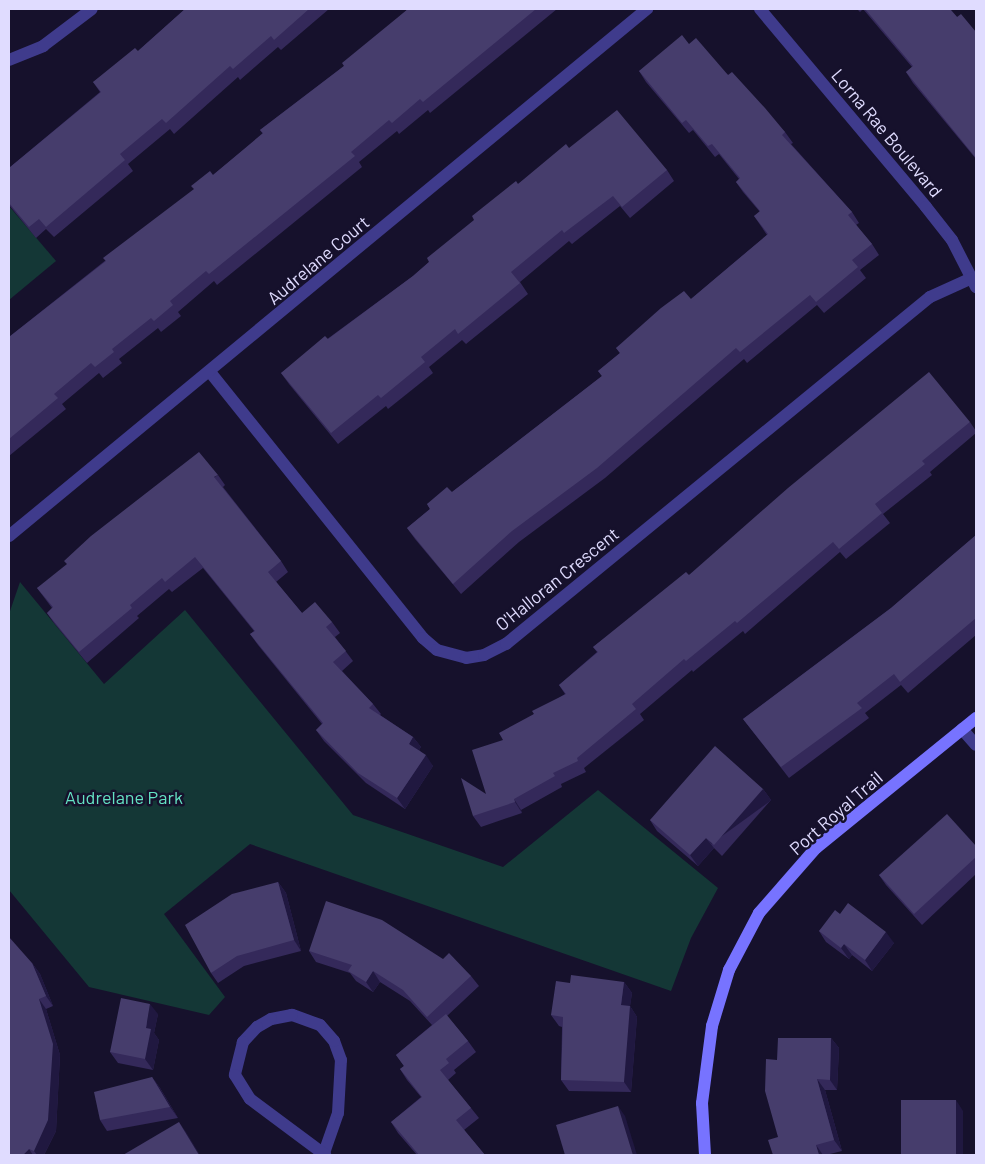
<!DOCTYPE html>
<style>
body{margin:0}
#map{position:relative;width:985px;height:1164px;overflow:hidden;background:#16112c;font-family:Barlow,sans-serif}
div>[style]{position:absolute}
.green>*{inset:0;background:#143736}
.street>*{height:12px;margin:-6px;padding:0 6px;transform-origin:6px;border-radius:6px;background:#3f3b8c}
.secondary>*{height:12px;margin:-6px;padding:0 6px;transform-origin:6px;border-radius:6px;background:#7773ff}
.wall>*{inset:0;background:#34295a}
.shaded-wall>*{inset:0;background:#201840;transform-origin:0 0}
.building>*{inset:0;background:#463d6c;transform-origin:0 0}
span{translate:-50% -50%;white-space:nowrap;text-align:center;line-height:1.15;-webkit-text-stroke:5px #16112c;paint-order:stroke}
.street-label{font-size:18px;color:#e0dcff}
.park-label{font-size:18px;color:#64e3c4}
.frame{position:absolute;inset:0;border:10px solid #e0dcff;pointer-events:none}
</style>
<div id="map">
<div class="green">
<div style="clip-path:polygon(9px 206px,56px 261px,9px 300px)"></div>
<div style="clip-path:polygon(20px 582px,104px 684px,185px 610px,353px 815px,503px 867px,598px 790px,718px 888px,691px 938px,671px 991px,250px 844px,164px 914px,225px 997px,209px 1015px,89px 987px,9px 890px,9px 614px)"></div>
</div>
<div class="street">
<div style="left:760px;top:9px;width:258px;rotate:50deg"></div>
<div style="left:926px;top:207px;width:42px;rotate:51.8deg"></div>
<div style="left:952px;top:240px;width:53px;rotate:62.9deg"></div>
<div style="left:9px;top:60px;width:37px;rotate:-22deg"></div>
<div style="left:43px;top:46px;width:61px;rotate:-37.1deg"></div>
<div style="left:210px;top:372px;width:341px;rotate:51.3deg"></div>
<div style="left:423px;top:638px;width:18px;rotate:41deg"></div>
<div style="left:437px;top:650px;width:30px;rotate:15deg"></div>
<div style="left:466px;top:658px;width:18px;rotate:-9deg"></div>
<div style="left:484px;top:655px;width:25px;rotate:-27deg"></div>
<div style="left:506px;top:644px;width:548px;rotate:-39.3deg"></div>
<div style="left:930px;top:297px;width:46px;rotate:-24.3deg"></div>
<div style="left:9px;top:536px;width:828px;rotate:-39.56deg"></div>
<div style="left:962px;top:729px;width:21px;rotate:49deg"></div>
<div style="left:324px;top:1153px;width:42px;rotate:-70.7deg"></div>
<div style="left:338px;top:1113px;width:53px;rotate:-86.8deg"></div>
<div style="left:341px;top:1060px;width:20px;rotate:-110deg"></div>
<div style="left:334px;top:1041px;width:21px;rotate:-131deg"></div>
<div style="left:320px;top:1025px;width:30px;rotate:-160deg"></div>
<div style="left:292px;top:1015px;width:21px;rotate:169deg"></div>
<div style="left:271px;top:1019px;width:16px;rotate:150deg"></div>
<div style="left:257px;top:1027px;width:21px;rotate:133deg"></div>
<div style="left:243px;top:1042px;width:34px;rotate:104deg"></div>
<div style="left:235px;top:1075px;width:28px;rotate:58deg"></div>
<div style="left:250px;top:1099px;width:94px;rotate:36.7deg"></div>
</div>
<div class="secondary">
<div style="left:705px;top:1155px;width:52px;rotate:-93.3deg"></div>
<div style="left:702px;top:1103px;width:78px;rotate:-82.6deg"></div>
<div style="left:712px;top:1026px;width:59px;rotate:-73.1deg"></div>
<div style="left:729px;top:970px;width:64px;rotate:-62.2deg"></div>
<div style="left:759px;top:913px;width:86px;rotate:-48.8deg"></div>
<div style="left:816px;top:848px;width:206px;rotate:-39.1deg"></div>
</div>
<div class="wall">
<div style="clip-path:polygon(185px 9px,329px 9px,281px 50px,278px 47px,240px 80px,238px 77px,174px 134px,170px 129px,128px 164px,133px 171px,54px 237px,46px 229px,36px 238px,9px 205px,9px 168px,100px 92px,93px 82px,138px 51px)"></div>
<div style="clip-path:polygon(408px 9px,557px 9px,430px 113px,428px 110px,399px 134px,397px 131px,359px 162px,362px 167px,217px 285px,214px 281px,178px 312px,181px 316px,161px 332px,158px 328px,119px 359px,122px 363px,103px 378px,99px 373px,62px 404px,66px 409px,9px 456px,9px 337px,213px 175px,263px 134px,260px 130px,344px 66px)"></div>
<div style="clip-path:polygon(857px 9px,863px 9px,860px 12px)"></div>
<div style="clip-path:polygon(863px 9px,950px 9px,957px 17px,976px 32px,976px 159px,913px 83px,906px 72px,912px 67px)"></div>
<div style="clip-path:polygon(689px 44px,728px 75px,785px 132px,793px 143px,791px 144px,852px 212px,859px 223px,856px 225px,872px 244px,879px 255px,860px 270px,866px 278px,824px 313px,817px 305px,747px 363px,744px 359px,605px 478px,519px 542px,461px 594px,415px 539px,407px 528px,430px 509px,427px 504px,452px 492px,602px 376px,598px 371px,620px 353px,616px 348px,691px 299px,767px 235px,754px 216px,760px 212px,743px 192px,736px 182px,739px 179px,719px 154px,715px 157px,693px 130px,689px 133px,646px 82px,639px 71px)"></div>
<div style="clip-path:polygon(569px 148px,667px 170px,674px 181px,630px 218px,620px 206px,572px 244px,569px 241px,520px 282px,528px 294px,466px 344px,462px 340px,429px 367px,433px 373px,388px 409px,386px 406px,338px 444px,289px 384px,281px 373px,413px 276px,518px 184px)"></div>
<div style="clip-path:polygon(970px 422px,976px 431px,976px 433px,930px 472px,932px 475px,883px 514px,890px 523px,846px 559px,840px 552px,745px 634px,743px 631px,693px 672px,692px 670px,640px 714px,644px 720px,584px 768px,586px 772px,561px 784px,562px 787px,521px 810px,522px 813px,481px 827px,473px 816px,486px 794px,503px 740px,534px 714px,565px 694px,559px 685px,597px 652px,593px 647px,689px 575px)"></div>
<div style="clip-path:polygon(218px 475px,225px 485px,223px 487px,281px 561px,288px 572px,276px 582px,302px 613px,332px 622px,340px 633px,335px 637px,353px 661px,342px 671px,373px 704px,381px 714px,380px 715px,413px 737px,421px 747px,419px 750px,433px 766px,405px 809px,366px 783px,324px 741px,316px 730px,322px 724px,258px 645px,250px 634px,254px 631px,203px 568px,172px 592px,169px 589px,137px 616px,139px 618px,87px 663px,54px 623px,47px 613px,52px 608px,37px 588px)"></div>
<div style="clip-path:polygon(976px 535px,976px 635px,908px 693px,901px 685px,865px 713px,869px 718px,789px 778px,743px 719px,891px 608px)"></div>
<div style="clip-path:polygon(763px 789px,771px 800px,722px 856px,714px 848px,698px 866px,657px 831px,650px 820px)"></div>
<div style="clip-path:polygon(976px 846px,976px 874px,922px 925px,886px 885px,879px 875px)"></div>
<div style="clip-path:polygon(278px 882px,286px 893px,301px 951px,244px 966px,218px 983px,211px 973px)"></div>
<div style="clip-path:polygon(840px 914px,894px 943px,872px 971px,852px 955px,849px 959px,826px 942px,819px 931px)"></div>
<div style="clip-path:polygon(309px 951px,443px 959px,471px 976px,479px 986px,447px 1016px,468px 1041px,476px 1052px,454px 1070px,456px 1073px,448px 1080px,471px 1108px,479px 1118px,464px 1130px,485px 1155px,417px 1155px,398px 1133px,391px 1122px,421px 1097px,407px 1080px,400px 1069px,404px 1066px,396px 1055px,432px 1025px,410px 1001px,380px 982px,373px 992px,356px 981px,350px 973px,316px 962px)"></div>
<div style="clip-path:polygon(32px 963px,40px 974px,53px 1006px,46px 1009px,60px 1055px,56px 1131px,44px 1155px,9px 1155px)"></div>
<div style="clip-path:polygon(624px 982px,632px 993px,630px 1006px,637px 1017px,631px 1092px,569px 1091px,561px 1080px,562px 1027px,559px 1026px,551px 1015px,570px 983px)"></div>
<div style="clip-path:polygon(158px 1014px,154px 1033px,159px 1040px,153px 1070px,118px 1063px,110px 1052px)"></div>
<div style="clip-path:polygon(831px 1038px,839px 1048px,837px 1090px,825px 1090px,842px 1151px,826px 1155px,773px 1155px,778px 1137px,777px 1060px)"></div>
<div style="clip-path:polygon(152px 1077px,160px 1088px,178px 1118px,107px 1131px,100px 1120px)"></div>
</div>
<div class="shaded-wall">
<div style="clip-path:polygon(413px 737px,421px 747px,416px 754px,409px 744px)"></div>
<div style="clip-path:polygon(426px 755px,433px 766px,405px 809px,397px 798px)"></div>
<div style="left:763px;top:789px;width:14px;height:74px;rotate:54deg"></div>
<div style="clip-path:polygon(514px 799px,521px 810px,522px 813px,515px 802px)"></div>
<div style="clip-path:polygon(706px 838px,714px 848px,698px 866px,690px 855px)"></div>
<div style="clip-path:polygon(278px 882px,286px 893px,301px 951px,294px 940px)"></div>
<div style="clip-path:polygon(886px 932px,894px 943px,872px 971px,865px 960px)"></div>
<div style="clip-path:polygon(844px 944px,852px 955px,849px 959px,841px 948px)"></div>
<div style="clip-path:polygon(32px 963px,40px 974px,53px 1006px,46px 996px)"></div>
<div style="clip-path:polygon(373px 971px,380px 982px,373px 992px,366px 982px)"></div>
<div style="clip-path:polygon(624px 982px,632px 993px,630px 1006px,637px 1017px,631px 1092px,624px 1082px,621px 1005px)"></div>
<div style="clip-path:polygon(39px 999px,46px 1009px,60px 1055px,56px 1131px,44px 1155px,37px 1155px,34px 1151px)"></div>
<div style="clip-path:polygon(150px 1004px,158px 1014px,154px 1033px,159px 1040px,153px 1070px,145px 1059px,146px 1028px)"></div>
<div style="clip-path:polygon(831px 1038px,839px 1048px,837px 1090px,830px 1080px)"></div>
<div style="clip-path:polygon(152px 1077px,160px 1088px,178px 1118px,170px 1107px)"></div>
<div style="clip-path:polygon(817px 1079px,825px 1090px,842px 1151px,834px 1140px)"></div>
<div style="clip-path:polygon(956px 1100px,963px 1111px,963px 1155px,956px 1155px)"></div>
<div style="clip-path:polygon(618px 1106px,625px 1116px,637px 1155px,633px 1155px)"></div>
<div style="clip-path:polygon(179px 1122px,186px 1132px,200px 1155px,199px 1155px)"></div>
<div style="clip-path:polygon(816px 1145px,823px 1155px,819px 1155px)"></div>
<div style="clip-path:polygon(29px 1149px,33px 1155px,23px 1155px)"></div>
</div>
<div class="building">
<div style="clip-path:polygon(185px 9px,309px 9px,274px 40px,271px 36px,233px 69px,230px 66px,166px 123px,162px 119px,120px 154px,125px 160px,46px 227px,39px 219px,29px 227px,9px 203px,9px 168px,101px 92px,93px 82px,135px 48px,138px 51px)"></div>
<div style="clip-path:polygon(408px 9px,536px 9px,423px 102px,420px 99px,392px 123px,389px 120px,351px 152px,355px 156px,209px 274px,206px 271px,170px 301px,173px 305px,154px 321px,151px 318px,112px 349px,114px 352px,95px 367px,91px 363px,54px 394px,58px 398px,9px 439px,9px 337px,106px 261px,103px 258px,194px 189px,191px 186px,210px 171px,213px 175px,263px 133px,260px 130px,344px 66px,342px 63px)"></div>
<div style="clip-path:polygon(865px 9px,950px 9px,957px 17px,961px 14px,976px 32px,976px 158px,906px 72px,913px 66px)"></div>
<div style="clip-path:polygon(682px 35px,689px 44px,696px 38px,728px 75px,732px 72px,765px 108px,785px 132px,782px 135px,852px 212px,848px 215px,872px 244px,852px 260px,858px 267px,816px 302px,810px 295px,740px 352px,736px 348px,597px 468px,512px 531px,453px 584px,407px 528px,430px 509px,427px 504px,447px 487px,452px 492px,602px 376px,598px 371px,620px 353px,616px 348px,661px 308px,684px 291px,691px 299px,768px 234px,754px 216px,760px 211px,736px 182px,740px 178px,712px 144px,708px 146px,686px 120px,682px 123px,639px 71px)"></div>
<div style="clip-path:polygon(617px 110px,667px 170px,622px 207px,613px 196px,564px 233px,562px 230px,511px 272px,520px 283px,458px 334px,455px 329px,421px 357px,425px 362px,381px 398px,378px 395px,331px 433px,281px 373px,325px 336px,328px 339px,413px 276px,429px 262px,427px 258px,474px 220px,472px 216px,516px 181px,518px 184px,566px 144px,569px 148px)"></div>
<div style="clip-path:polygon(929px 372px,970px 422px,922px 461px,925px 464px,875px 504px,882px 513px,839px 549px,833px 542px,737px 623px,735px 621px,686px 661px,684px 659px,632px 704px,636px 709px,577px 758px,578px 761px,553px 773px,555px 776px,514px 799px,515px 802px,473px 816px,461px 778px,486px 794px,472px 750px,503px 740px,499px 733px,534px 714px,532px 711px,566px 694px,559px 685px,598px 652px,593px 647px,686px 572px,689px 575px,788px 488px)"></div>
<div style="clip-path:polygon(199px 452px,218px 475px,214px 477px,281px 561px,268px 572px,302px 613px,315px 602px,332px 622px,326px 627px,346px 651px,333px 662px,373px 704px,369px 708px,413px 737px,409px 744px,426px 755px,397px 798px,358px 773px,316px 730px,323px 723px,250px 634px,255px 631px,195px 557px,165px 582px,162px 578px,130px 605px,132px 608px,79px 652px,47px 613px,53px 607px,37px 588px,67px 564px,64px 561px,91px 536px)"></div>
<div style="clip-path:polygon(976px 535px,976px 618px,900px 682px,894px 674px,857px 703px,862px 708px,781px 767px,743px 719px,891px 608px)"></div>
<div style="clip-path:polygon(715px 746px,763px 789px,714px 845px,706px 838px,690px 855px,650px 820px)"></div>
<div style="clip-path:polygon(947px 814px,976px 846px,976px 857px,914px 914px,879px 875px)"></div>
<div style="clip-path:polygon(278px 882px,294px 940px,237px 956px,211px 973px,185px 925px,232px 894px)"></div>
<div style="clip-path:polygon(326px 901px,382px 920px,443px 959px,449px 953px,471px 976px,427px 1017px,403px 990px,373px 971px,366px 982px,348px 971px,352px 965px,309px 951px)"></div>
<div style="clip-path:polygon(848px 903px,886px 932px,865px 960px,844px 944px,841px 948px,819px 931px,835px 910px,840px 914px)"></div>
<div style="clip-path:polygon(9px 937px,32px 963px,46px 996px,39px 999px,53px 1044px,48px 1120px,34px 1151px,29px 1149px,23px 1155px,9px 1155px)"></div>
<div style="clip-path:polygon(571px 975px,624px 982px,621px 1005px,630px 1006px,624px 1082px,561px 1080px,563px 1017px,551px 1015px,556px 981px,570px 983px)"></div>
<div style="clip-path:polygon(121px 998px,150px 1004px,146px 1028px,151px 1029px,145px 1059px,110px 1052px)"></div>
<div style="clip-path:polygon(446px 1014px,468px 1041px,446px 1059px,449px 1063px,440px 1070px,471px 1108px,456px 1120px,485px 1155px,419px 1155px,391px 1122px,422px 1097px,400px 1069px,404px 1066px,396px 1055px)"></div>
<div style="clip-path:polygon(778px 1038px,831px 1038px,830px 1080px,817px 1079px,834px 1140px,816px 1145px,819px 1155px,773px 1155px,768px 1140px,778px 1137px,765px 1091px,766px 1059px,777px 1060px)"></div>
<div style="clip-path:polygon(152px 1077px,170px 1107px,100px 1120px,94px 1092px)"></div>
<div style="left:901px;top:1100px;width:55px;height:55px"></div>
<div style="clip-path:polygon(618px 1106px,633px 1155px,565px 1155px,556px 1125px)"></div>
<div style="clip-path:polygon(179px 1122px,199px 1155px,123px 1155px)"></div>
</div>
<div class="street-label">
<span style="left:887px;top:133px;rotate:50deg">Lorna Rae Boulevard</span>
<span style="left:318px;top:260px;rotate:-40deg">Audrelane Court</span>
<span style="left:557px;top:579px;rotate:-39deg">O'Halloran Crescent</span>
<span style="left:836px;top:813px;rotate:-41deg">Port Royal Trail</span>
</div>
<div class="park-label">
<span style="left:124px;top:797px">Audrelane Park</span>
</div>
<div class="frame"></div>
</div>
